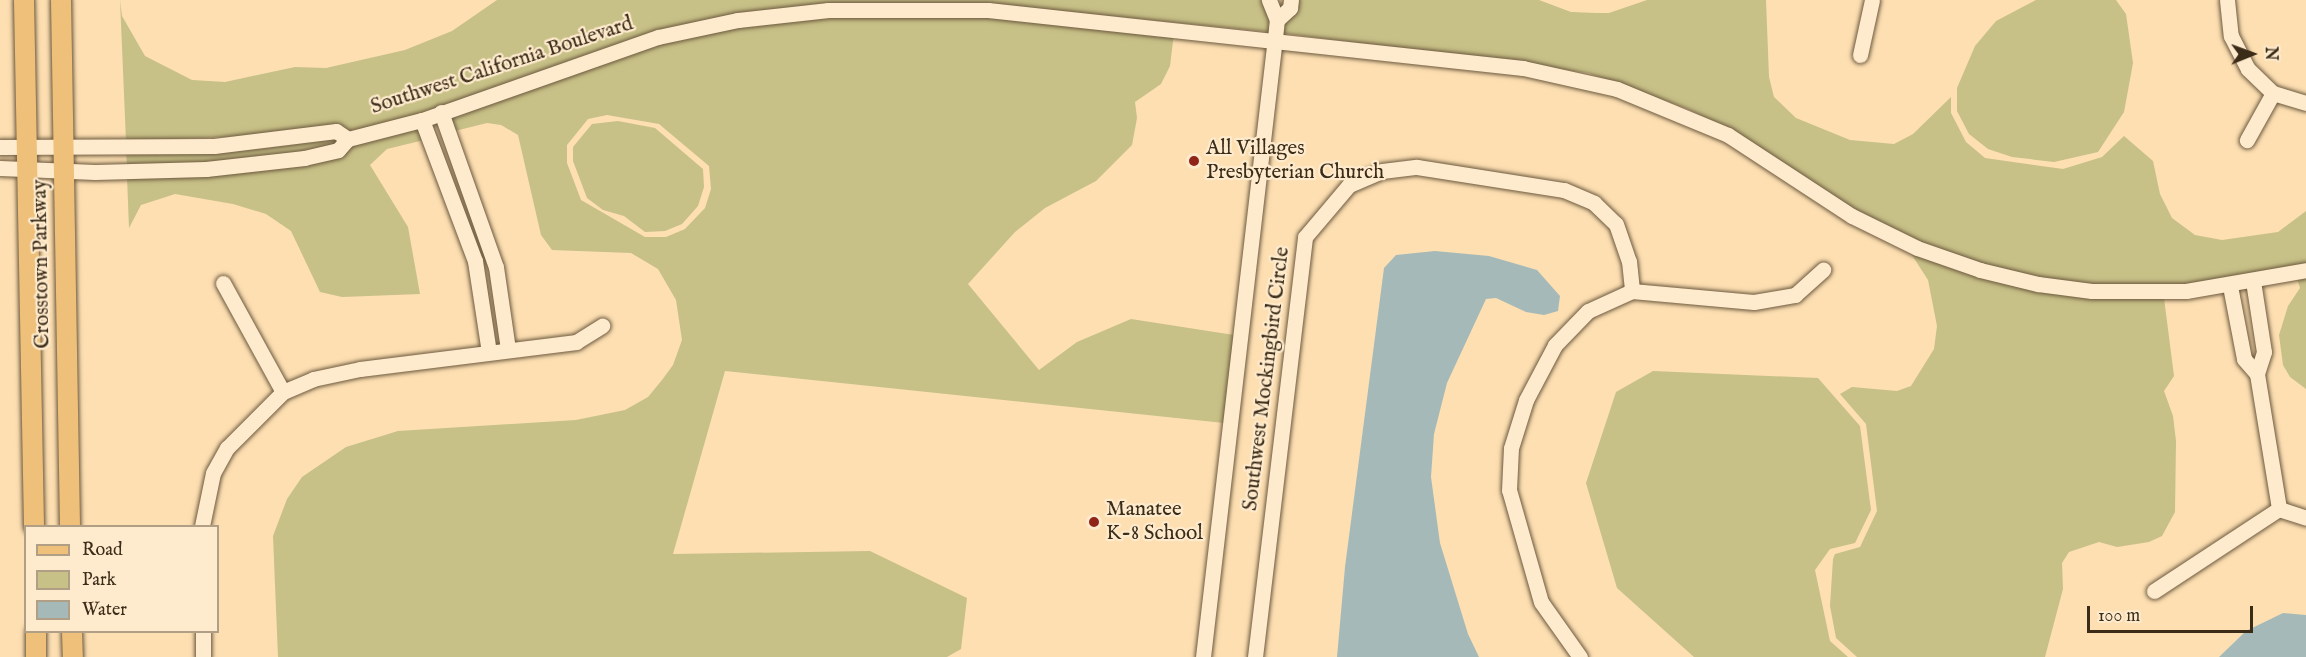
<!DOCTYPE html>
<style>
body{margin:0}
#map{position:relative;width:2306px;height:657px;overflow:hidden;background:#fddfb2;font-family:"IM FELL English",serif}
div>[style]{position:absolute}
.green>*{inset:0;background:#c7c087}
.water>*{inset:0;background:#a5bab8}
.roads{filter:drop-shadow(0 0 2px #6c593e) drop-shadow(0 0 2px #6c593e)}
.minor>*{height:15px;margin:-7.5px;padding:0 7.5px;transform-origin:7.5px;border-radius:7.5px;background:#feeacd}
.major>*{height:20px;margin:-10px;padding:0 10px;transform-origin:10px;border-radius:10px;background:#eec079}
.dots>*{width:16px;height:16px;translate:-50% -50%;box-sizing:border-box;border:3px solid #feeacd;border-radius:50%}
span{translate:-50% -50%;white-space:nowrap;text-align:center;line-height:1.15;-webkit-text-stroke:4.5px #feeacd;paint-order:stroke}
.street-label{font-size:21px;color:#3b2c18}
.poi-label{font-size:21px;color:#3b2c18}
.left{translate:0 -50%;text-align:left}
.legend{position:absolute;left:24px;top:525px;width:195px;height:108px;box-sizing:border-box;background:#feeacd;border:2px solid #b09e85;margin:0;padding:8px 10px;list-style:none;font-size:18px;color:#3b2c18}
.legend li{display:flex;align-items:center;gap:12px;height:30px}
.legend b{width:30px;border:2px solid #b09e85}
.north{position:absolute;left:2222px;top:24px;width:60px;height:60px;-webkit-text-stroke:4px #feeacd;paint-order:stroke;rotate:89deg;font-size:16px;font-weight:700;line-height:24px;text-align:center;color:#3b2c18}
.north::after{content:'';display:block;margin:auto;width:21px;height:27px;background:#3b2c18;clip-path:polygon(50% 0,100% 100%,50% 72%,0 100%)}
.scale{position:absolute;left:2087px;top:606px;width:166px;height:27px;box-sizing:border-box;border:3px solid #3b2c18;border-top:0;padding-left:8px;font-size:18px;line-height:21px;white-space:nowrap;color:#3b2c18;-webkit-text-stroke:4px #feeacd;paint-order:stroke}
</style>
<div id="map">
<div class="green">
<div style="clip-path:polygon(120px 0,122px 16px,145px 56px,192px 80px,225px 82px,295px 67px,326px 68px,405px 50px,452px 31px,497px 0,1272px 0,1269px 32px,988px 4px,827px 5px,656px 32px,420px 114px,349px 132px,126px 141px)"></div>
<div style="clip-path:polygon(1285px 0,1539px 0,1571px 12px,1596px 13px,1609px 13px,1647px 0,1766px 0,1769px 77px,1774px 97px,1796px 118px,1850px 140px,1894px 144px,1913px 134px,1951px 97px,1951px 113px,1966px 142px,1985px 158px,2063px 169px,2102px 157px,2124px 136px,2153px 161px,2160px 194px,2172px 218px,2195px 235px,2222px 240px,2278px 232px,2306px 211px,2306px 264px,2186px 285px,2093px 285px,2040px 278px,1982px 264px,1920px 243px,1856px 211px,1731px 130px,1686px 108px,1588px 73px,1282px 33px)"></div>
<div style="clip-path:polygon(2036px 0,2116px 0,2126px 14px,2133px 63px,2124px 112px,2098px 152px,2054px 162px,2012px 157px,1988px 149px,1969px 134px,1957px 111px,1957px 88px,1975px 46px,1996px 21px)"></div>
<div style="clip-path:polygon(evenodd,987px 15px,1174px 33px,1170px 66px,1161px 84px,1135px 102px,1137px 118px,1132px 145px,1096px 181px,1045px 208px,1015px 232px,968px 284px,1039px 370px,1077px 342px,1131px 319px,1234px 335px,1224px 423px,725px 371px,673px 554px,870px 551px,967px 598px,961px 649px,947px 657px,278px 657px,273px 536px,287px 499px,302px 477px,346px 447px,398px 431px,576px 420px,625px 410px,648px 397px,662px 380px,673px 365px,682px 340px,676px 300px,658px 269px,631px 253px,552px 250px,541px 235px,518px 135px,501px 125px,487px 123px,455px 131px,449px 116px,659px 43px,739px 26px,828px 16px,987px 15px,607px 115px,659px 124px,709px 166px,711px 189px,705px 208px,685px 229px,666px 237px,645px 237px,581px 200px,567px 163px,567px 145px,588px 119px,607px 115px)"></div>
<div style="clip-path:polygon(618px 121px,655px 128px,703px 169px,704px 187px,698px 206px,682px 224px,665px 231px,645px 232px,624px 216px,603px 210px,587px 198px,573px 161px,573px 147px,592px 124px)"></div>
<div style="clip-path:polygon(418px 127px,424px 140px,387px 149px,370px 165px,408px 227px,420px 294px,342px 297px,320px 292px,291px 231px,266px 214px,233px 204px,175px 194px,141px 205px,129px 228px,127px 177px,352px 144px)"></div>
<div style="clip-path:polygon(334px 137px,338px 140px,334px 145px,303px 152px,205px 163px,127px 165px,126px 152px)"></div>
<div style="clip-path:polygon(1910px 252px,1978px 275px,2164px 298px,2174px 376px,2164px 391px,2173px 416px,2176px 441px,2175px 512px,2162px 536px,2149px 542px,2117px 547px,2099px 542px,2069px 552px,2062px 563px,2063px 589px,2045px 657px,1857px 657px,1836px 638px,1830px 606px,1833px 559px,1835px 554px,1860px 547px,1877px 511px,1866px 424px,1840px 394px,1852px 387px,1897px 391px,1911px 386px,1934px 349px,1937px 326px,1928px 280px)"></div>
<div style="clip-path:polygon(2306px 276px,2306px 389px,2290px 377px,2283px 365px,2279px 335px,2288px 306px,2300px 288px,2297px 278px)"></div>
<div style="clip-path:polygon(1653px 371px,1818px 378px,1860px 426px,1871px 510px,1855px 543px,1830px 549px,1815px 570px,1830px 641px,1848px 657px,1694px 657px,1617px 588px,1586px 483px,1616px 392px)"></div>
</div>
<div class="water">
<div style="clip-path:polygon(1435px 251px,1489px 256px,1537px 270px,1560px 296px,1558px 311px,1544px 315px,1526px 312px,1496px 298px,1486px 299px,1447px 383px,1434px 434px,1431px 477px,1440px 543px,1468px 634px,1479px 657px,1337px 657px,1345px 567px,1384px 268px,1396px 255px)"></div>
<div style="clip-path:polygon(2283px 613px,2306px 615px,2306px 657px,2219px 657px,2246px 631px)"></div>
</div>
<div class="roads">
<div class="minor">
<div style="left:2227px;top:0;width:36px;rotate:84deg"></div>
<div style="left:2231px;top:36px;width:37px;rotate:63deg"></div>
<div style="left:2248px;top:69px;width:35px;rotate:44deg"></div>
<div style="left:2273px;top:93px;width:54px;rotate:119deg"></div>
<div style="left:1277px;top:20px;width:18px;rotate:-43deg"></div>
<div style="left:1290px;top:8px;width:8px;rotate:-83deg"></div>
<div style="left:1860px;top:55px;width:56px;rotate:-77.7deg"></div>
<div style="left:2273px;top:93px;width:34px;rotate:17deg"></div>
<div style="left:441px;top:112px;width:164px;rotate:70.5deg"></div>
<div style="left:496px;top:267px;width:83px;rotate:81.7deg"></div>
<div style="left:422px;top:120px;width:151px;rotate:69.4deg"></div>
<div style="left:475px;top:261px;width:92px;rotate:81.3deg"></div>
<div style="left:0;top:147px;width:214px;rotate:-0.3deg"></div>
<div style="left:214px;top:146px;width:123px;rotate:-7deg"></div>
<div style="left:336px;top:131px;width:14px;rotate:34deg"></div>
<div style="left:0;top:168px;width:95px;rotate:2.4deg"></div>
<div style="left:95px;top:172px;width:111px;rotate:-1.5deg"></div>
<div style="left:206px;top:169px;width:99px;rotate:-6.4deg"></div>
<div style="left:304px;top:158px;width:35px;rotate:-13deg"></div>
<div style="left:338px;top:150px;width:15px;rotate:-48deg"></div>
<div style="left:348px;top:139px;width:76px;rotate:-14.4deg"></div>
<div style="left:422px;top:120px;width:250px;rotate:-19.4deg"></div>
<div style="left:658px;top:37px;width:82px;rotate:-12deg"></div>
<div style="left:738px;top:20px;width:91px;rotate:-6.3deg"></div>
<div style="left:828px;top:10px;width:160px"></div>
<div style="left:988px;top:10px;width:538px;rotate:6.19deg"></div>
<div style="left:1523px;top:68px;width:96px;rotate:12.6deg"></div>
<div style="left:1617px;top:89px;width:120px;rotate:22.5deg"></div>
<div style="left:1728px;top:135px;width:148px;rotate:33.2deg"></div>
<div style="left:1852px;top:216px;width:72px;rotate:26.2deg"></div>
<div style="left:1917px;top:248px;width:67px;rotate:19.2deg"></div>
<div style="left:1980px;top:270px;width:60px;rotate:13.6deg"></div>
<div style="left:2038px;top:284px;width:54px;rotate:7.4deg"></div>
<div style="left:2092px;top:291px;width:94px"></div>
<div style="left:2186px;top:291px;width:122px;rotate:-9.9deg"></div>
<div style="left:2253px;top:281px;width:72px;rotate:81.2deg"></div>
<div style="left:2264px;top:352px;width:23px;rotate:108deg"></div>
<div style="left:2257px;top:374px;width:137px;rotate:80.7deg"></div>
<div style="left:223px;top:283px;width:124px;rotate:61.2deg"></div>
<div style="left:2230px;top:286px;width:74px;rotate:79.1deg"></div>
<div style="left:2244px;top:359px;width:20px;rotate:49deg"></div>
<div style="left:2279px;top:509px;width:28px;rotate:18deg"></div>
<div style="left:202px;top:526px;width:54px;rotate:-78.3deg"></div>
<div style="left:213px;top:473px;width:29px;rotate:-61deg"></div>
<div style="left:227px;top:448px;width:79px;rotate:-45deg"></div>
<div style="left:283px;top:392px;width:33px;rotate:-23deg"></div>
<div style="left:313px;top:379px;width:48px;rotate:-12deg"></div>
<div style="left:360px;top:369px;width:218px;rotate:-7.1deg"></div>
<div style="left:576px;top:342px;width:31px;rotate:-32deg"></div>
<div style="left:2154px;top:591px;width:149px;rotate:-33.3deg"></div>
<div style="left:203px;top:632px;width:25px;rotate:90deg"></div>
<div style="left:1203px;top:657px;width:623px;rotate:-83.37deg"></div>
<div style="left:1275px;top:38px;width:18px;rotate:-84deg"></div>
<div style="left:1277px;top:20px;width:22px;rotate:-112deg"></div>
<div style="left:1255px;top:657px;width:423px;rotate:-83.2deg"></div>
<div style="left:1305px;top:237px;width:68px;rotate:-49.8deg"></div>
<div style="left:1349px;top:185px;width:36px;rotate:-23deg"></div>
<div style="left:1382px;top:171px;width:35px;rotate:-7deg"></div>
<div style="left:1417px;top:167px;width:149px;rotate:8.9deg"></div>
<div style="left:1564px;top:190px;width:33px;rotate:23deg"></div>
<div style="left:1594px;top:203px;width:30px;rotate:44deg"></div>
<div style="left:1616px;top:224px;width:39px;rotate:71deg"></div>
<div style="left:1629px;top:261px;width:30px;rotate:84deg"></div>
<div style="left:1580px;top:657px;width:67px;rotate:-125.3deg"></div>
<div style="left:1541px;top:602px;width:116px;rotate:-105.9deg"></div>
<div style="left:1509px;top:490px;width:42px;rotate:-87.3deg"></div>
<div style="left:1511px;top:448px;width:50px;rotate:-72.6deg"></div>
<div style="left:1526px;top:400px;width:62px;rotate:-62.2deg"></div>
<div style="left:1555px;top:345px;width:47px;rotate:-45.9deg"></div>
<div style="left:1588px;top:311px;width:48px;rotate:-24.4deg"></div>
<div style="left:1632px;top:291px;width:122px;rotate:5.2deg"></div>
<div style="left:1754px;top:302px;width:42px;rotate:-9.7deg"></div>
<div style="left:1795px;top:295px;width:38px;rotate:-42deg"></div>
</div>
<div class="major">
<div style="left:24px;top:0;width:526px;rotate:88.91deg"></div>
<div style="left:61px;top:0;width:526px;rotate:89.02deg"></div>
<div style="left:36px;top:632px;width:25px;rotate:90deg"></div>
<div style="left:72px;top:632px;width:25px;rotate:88deg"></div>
</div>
</div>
<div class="dots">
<div style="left:1194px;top:161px;background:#8f2418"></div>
<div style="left:1094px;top:522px;background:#8f2418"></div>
</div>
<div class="street-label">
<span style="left:502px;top:66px;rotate:-18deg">Southwest California Boulevard</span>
<span style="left:42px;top:264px;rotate:-91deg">Crosstown Parkway</span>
<span style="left:1267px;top:379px;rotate:-83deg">Southwest Mockingbird Circle</span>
</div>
<div class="poi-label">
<span class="left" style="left:1206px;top:161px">All Villages<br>Presbyterian Church</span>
<span class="left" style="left:1106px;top:522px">Manatee<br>K-8 School</span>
</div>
<ul class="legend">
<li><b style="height:8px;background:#eec079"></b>Road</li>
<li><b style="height:16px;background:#c7c087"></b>Park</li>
<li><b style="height:16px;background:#a5bab8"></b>Water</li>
</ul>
<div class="north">N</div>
<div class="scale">100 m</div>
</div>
